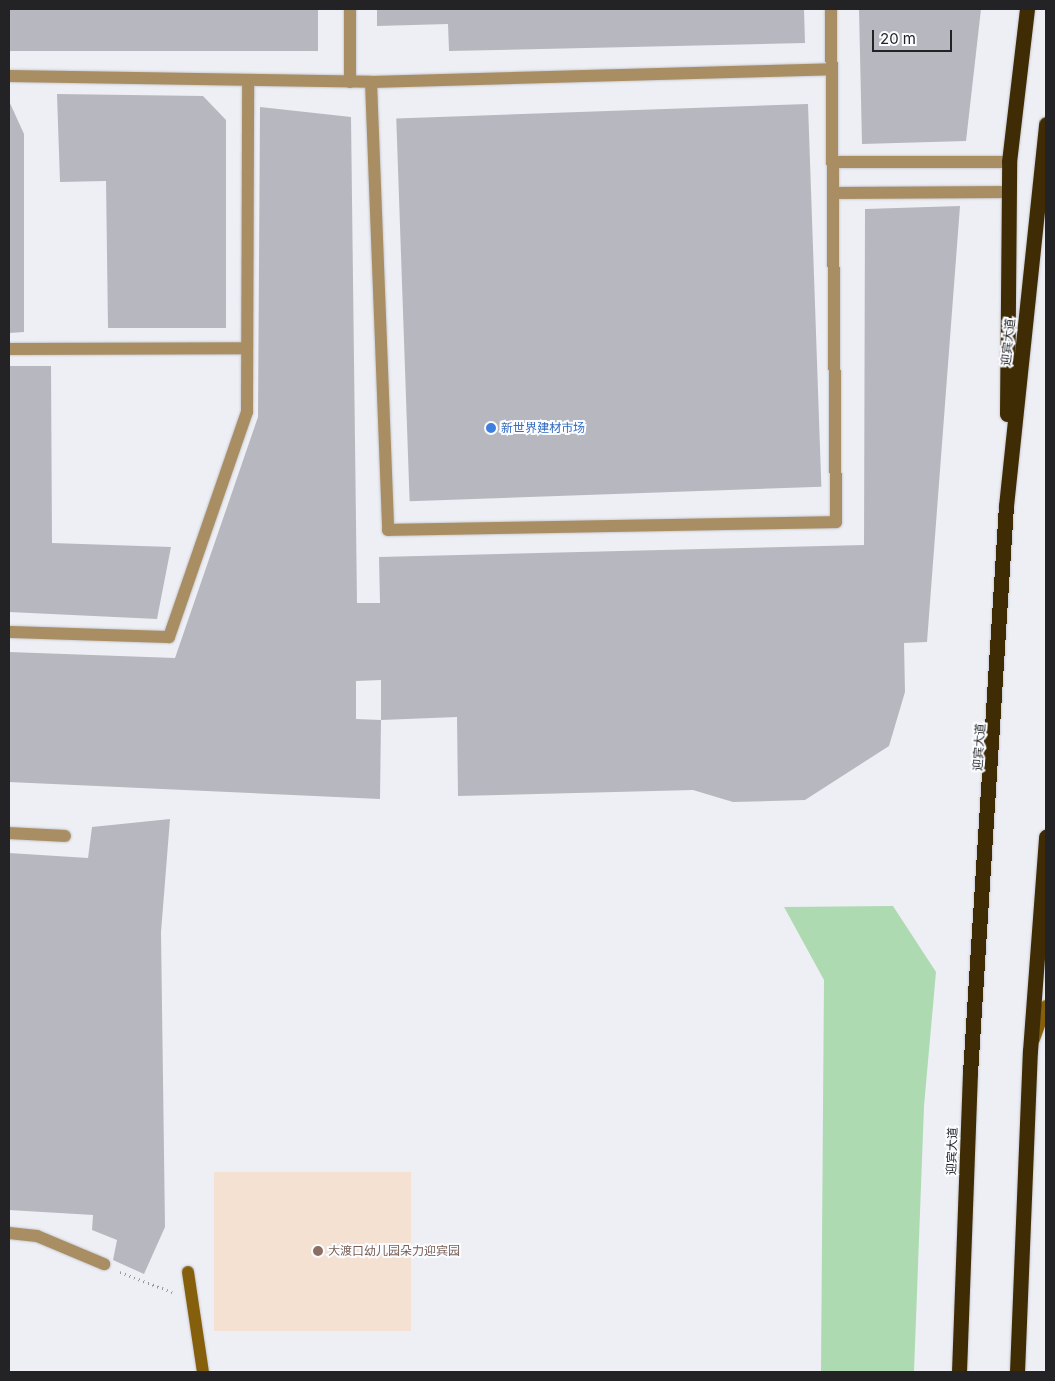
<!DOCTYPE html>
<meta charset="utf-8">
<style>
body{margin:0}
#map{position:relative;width:1055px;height:1381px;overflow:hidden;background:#edeff5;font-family:Inter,"Noto Sans SC",sans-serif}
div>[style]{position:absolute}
.education>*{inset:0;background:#f5e1d2;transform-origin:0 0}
.green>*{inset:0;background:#addab0}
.building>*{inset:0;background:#b7b8bf;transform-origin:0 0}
.path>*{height:3px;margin-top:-1.5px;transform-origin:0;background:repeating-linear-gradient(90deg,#97989c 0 1px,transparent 0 5px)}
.roads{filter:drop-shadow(0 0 1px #c9cad0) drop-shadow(0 0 1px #c9cad0)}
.lane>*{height:12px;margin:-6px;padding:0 6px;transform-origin:6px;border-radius:6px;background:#a98e63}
.secondary>*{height:12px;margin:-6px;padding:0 6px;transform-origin:6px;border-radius:6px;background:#855f0c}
.highway>*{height:15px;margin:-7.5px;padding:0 7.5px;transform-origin:7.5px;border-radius:7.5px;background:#3f2b04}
.dots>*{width:14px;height:14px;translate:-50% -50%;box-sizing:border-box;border:2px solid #fbfcff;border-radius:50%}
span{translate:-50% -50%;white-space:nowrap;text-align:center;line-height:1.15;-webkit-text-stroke:4px #fbfcff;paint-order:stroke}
.street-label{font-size:12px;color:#232325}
.shop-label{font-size:12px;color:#366cbe}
.left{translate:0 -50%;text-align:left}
.education-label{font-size:12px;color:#785e54}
.frame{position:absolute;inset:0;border:10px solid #232325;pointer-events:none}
.scale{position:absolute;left:872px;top:30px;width:80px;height:22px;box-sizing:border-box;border:2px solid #232325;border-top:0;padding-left:6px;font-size:15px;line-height:18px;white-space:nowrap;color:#232325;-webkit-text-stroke:4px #fbfcff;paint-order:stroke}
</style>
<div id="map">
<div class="education">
<div style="left:214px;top:1172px;width:197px;height:159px"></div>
</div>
<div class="green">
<div style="clip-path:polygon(893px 906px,936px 972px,924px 1106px,914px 1372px,821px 1372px,824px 980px,784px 907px)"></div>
</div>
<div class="building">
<div style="left:9px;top:9px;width:309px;height:42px"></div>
<div style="clip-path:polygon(377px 9px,804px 9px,805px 43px,449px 51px,448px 24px,377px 26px)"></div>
<div style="clip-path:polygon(859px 9px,981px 9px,966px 141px,862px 144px)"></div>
<div style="clip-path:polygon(57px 94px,203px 96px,226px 120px,226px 328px,108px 328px,106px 181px,60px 182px)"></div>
<div style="clip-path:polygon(9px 101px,24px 134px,24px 332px,9px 333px)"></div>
<div style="left:808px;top:104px;width:383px;height:412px;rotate:88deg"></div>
<div style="clip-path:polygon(260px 107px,351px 117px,357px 603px,380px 603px,379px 557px,864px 545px,865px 209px,960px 206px,927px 642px,904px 643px,905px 692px,889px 746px,805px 800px,733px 802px,693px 790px,458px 796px,457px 717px,381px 720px,381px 680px,356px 681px,356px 719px,381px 720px,380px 799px,9px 782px,9px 652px,175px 658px,258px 417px)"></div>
<div style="clip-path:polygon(9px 366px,51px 366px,52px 543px,171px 547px,157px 619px,9px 612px)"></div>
<div style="clip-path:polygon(170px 819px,161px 932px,165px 1227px,144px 1274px,113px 1260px,117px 1240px,92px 1230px,93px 1215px,9px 1210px,9px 853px,88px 858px,92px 827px)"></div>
</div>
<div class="path">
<div style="left:120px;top:1272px;width:56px;rotate:21deg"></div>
</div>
<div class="roads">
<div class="lane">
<div style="left:350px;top:9px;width:73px;rotate:90deg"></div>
<div style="left:9px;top:76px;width:362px;rotate:0.9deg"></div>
<div style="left:371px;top:82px;width:461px;rotate:-1.6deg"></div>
<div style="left:371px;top:82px;width:448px;rotate:87.8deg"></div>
<div style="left:388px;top:530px;width:448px;rotate:-1deg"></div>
<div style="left:836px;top:522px;width:513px;rotate:-90.56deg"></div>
<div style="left:833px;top:162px;width:176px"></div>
<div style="left:833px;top:193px;width:176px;rotate:-0.3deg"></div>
<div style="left:9px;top:349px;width:238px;rotate:-0.2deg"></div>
<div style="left:9px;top:632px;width:160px;rotate:1.8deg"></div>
<div style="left:169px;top:637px;width:238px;rotate:-70.9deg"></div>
<div style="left:247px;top:412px;width:330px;rotate:-89.8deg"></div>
<div style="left:9px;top:833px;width:56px;rotate:3.1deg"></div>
<div style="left:9px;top:1233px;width:28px;rotate:6deg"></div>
<div style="left:37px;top:1236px;width:73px;rotate:22.7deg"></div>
</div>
<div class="secondary">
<div style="left:1034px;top:1039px;width:35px;rotate:-70deg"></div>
<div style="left:188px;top:1272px;width:101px;rotate:81.5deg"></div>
</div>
<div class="highway">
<div style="left:1007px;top:414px;width:252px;rotate:-89.5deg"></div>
<div style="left:1009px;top:162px;width:154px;rotate:-83.3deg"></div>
<div style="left:959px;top:1372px;width:299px;rotate:-87.9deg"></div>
<div style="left:970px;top:1073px;width:568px;rotate:-86.37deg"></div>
<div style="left:1006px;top:506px;width:384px;rotate:-84deg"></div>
<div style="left:1017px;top:1372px;width:321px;rotate:-87.7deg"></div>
<div style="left:1030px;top:1051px;width:215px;rotate:-85.7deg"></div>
</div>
</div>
<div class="dots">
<div style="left:491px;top:428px;background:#3f7fe0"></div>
<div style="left:318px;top:1251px;background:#8d6e63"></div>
</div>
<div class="street-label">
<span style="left:1008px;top:342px;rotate:-84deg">迎宾大道</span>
<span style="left:979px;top:747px;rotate:-86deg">迎宾大道</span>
<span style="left:952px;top:1151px;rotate:-88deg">迎宾大道</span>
</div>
<div class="shop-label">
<span class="left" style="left:501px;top:428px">新世界建材市场</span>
</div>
<div class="education-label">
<span class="left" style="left:328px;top:1251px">大渡口幼儿园朵力迎宾园</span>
</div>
<div class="frame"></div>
<div class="scale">20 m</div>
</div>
